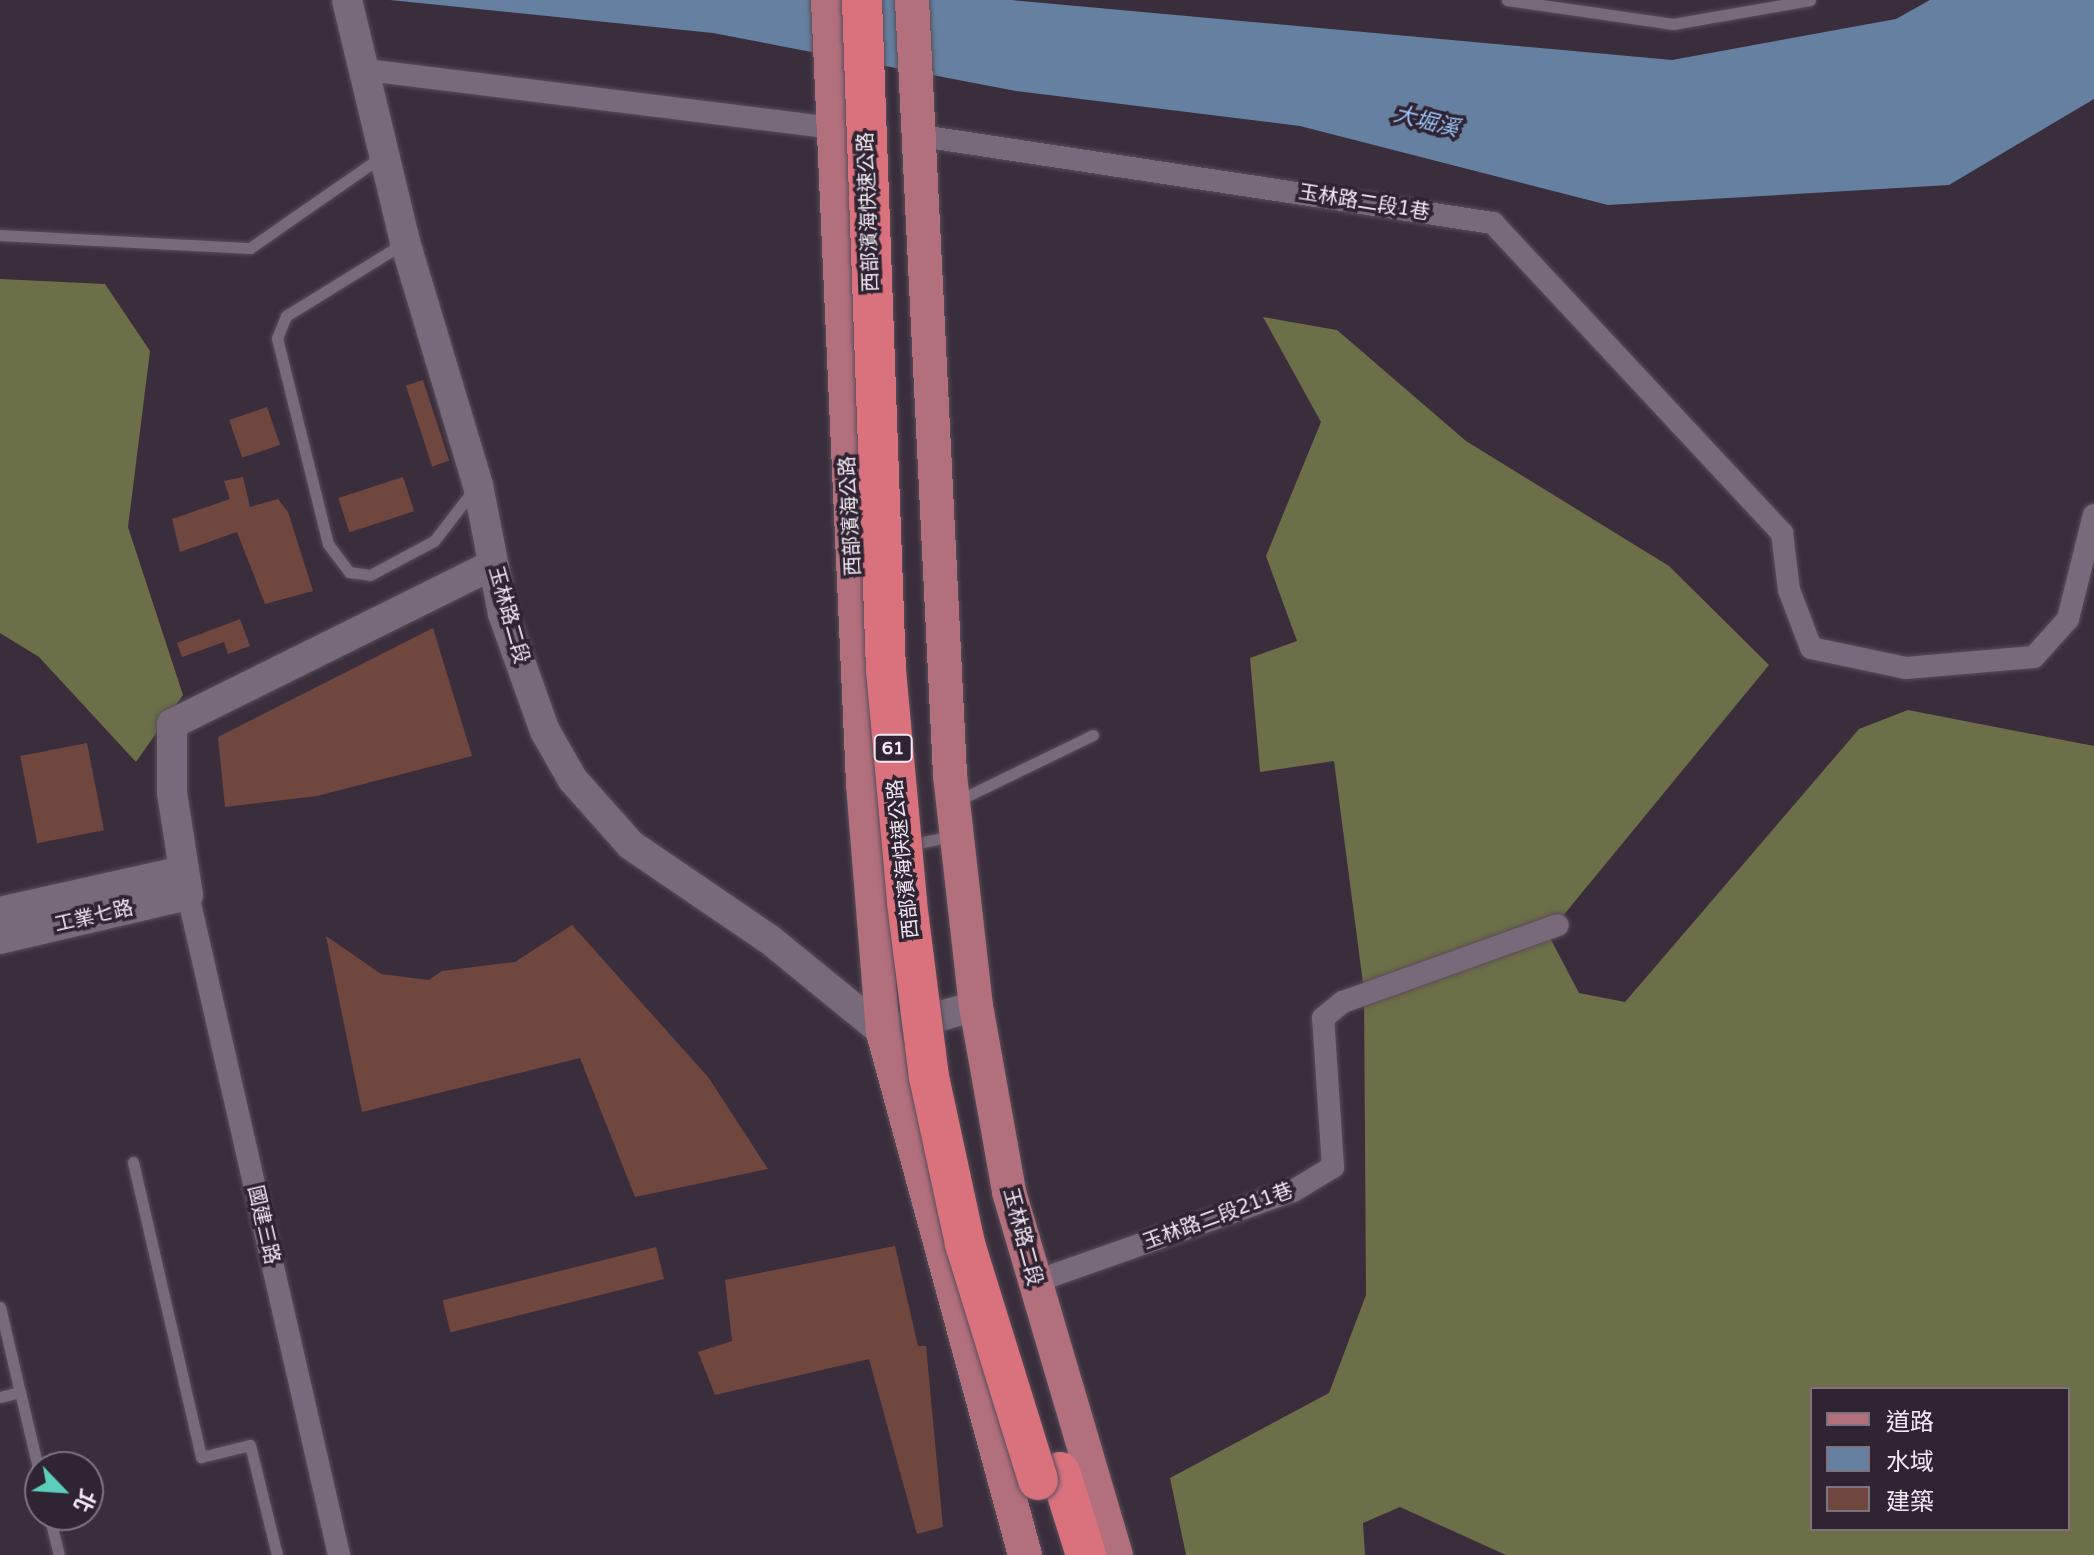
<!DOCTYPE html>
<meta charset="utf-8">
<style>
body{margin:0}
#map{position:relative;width:2094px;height:1555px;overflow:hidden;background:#3b2e3c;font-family:"Varela Round","Noto Sans TC",sans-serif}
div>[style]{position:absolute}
.forest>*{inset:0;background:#6c6f47}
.water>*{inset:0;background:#6580a0}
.building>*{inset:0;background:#70473f;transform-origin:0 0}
.roads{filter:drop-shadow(0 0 2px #584d59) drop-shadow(0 0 2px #584d59)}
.lane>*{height:11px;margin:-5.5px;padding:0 5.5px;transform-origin:5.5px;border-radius:5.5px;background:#786a7a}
.street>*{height:22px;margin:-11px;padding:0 11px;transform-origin:11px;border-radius:11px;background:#786a7a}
.secondary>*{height:30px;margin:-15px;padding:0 15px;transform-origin:15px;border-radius:15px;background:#786a7a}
.primary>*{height:34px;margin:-17px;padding:0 17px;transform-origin:17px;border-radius:17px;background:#b26f7c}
.highway>*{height:40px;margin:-20px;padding:0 20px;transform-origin:20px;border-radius:20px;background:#d9727d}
.bridges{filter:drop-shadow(0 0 2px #584d59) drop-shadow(0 0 2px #584d59)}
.highway-bridge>*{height:40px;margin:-20px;padding:0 20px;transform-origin:20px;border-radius:20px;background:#d9727d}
span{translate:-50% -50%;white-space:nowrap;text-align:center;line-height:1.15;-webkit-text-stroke:7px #302432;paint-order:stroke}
.shield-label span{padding:2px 6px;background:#302432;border:2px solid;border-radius:6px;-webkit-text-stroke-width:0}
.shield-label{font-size:18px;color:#f1e9f2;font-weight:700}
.street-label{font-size:20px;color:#f1e9f2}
.water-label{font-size:22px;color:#98c4f8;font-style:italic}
.legend{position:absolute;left:1810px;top:1387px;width:260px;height:144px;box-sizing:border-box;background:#302432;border:2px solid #7d737f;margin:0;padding:10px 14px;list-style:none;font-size:24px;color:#f1e9f2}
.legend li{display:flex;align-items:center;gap:16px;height:40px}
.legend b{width:40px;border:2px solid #7d737f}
.north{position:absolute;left:24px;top:1451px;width:80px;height:80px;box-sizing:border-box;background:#302432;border:2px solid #7d737f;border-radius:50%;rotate:115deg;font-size:22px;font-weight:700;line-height:32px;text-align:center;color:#f1e9f2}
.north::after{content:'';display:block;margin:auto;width:28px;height:36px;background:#5bcebc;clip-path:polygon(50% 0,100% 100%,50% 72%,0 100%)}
</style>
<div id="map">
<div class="forest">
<div style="clip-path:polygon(0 279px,105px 284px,150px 351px,128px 527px,183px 695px,136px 762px,39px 657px,0 633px)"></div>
<div style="clip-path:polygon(evenodd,1263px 317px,1337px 330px,1466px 441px,1669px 566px,1769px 665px,1548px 934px,1579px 993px,1625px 1002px,1859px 729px,1908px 710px,2094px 746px,2094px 1555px,1506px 1555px,1400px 1507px,1363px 1523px,1365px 1555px,1186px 1555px,1170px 1478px,1329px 1393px,1366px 1295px,1364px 991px,1334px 761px,1260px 772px,1250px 658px,1297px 641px,1266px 556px,1321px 422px,1263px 317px,1812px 1389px,2068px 1389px,2068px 1529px,1812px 1529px,1812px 1389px)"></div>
</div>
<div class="water">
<div style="clip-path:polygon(390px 0,1011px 0,1672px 60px,1896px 19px,1930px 0,2094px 0,2094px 99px,1949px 185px,1608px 205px,1300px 126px,1016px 91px,713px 33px)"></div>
</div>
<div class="building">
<div style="left:423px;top:380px;width:85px;height:18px;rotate:72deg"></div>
<div style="left:267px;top:407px;width:40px;height:40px;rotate:71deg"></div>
<div style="clip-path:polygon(243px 477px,250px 507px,278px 499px,288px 512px,313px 591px,265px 604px,237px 532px,180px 552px,172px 519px,230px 499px,224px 481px)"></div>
<div style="left:403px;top:477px;width:36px;height:68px;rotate:72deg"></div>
<div style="clip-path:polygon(240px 619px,250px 646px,228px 654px,224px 642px,182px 657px,177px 643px)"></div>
<div style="clip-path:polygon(433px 628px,472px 756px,317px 796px,225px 807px,218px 737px)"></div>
<div style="left:87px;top:743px;width:89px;height:68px;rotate:79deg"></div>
<div style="clip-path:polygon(572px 925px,708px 1077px,768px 1169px,635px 1197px,580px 1058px,362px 1112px,326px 936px,381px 974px,429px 980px,442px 971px,515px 962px)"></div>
<div style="clip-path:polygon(895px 1246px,918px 1346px,926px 1346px,943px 1527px,917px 1534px,869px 1359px,715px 1395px,698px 1352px,732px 1341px,725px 1280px)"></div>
<div style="left:656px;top:1247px;width:33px;height:220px;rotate:76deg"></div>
</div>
<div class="roads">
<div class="lane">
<div style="left:1507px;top:0;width:168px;rotate:8.2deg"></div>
<div style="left:1673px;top:24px;width:139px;rotate:-9.9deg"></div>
<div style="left:0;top:235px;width:250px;rotate:3deg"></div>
<div style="left:250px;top:248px;width:160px;rotate:-34.8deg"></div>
<div style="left:404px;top:243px;width:139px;rotate:148.3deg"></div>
<div style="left:286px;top:316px;width:24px;rotate:112deg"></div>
<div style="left:277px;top:338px;width:212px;rotate:76.1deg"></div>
<div style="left:328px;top:544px;width:35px;rotate:53deg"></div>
<div style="left:349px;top:572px;width:21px;rotate:8deg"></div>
<div style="left:370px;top:575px;width:72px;rotate:-28deg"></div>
<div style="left:434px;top:541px;width:67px;rotate:-52.3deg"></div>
<div style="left:957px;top:801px;width:151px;rotate:-25.9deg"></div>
<div style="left:914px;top:844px;width:39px;rotate:-12deg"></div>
<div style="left:133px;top:1162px;width:303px;rotate:77deg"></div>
<div style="left:201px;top:1457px;width:50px;rotate:-13.8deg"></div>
<div style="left:250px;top:1445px;width:113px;rotate:76.2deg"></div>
<div style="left:0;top:1307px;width:87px;rotate:76.8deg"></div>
<div style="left:20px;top:1392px;width:21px;rotate:166deg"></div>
<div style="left:20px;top:1392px;width:86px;rotate:76.6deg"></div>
<div style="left:49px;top:1515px;width:41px;rotate:76deg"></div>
</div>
<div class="street">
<div style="left:367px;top:70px;width:468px;rotate:7.1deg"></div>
<div style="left:915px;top:135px;width:585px;rotate:8.66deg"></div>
<div style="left:1493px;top:223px;width:424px;rotate:47deg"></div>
<div style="left:1782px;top:533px;width:57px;rotate:83deg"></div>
<div style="left:1789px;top:590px;width:62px;rotate:69.2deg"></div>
<div style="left:1811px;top:648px;width:97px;rotate:11.9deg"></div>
<div style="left:1906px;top:668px;width:128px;rotate:-4.9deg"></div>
<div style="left:2034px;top:657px;width:51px;rotate:-48.2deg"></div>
<div style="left:2068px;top:619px;width:107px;rotate:-76deg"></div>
<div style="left:188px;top:895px;width:677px;rotate:77.11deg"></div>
<div style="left:1034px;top:1282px;width:275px;rotate:-19.4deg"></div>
<div style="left:1293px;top:1191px;width:47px;rotate:-31deg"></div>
<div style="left:1333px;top:1167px;width:149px;rotate:-93.8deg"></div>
<div style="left:1323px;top:1018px;width:26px;rotate:-39deg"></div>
<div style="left:1343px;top:1002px;width:228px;rotate:-19.7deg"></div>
</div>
<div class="secondary">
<div style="left:347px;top:0;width:249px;rotate:76.5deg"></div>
<div style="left:405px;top:242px;width:254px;rotate:73.3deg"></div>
<div style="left:478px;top:485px;width:131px;rotate:79deg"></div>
<div style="left:503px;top:614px;width:124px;rotate:70.3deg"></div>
<div style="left:545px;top:731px;width:56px;rotate:60.3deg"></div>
<div style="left:573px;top:780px;width:87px;rotate:48.3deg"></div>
<div style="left:631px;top:845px;width:167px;rotate:34.3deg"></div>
<div style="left:769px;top:939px;width:147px;rotate:39.2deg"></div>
<div style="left:883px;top:1032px;width:97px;rotate:-15.6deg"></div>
<div style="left:0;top:912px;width:188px;rotate:-12.6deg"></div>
<div style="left:0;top:939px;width:193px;rotate:-13.2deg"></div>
<div style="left:188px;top:895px;width:103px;rotate:-98.9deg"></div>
<div style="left:172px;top:793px;width:69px;rotate:-90deg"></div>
<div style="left:172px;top:724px;width:358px;rotate:-26.4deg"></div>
</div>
<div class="primary">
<div style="left:828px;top:0;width:785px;rotate:87.44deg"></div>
<div style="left:863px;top:784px;width:249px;rotate:85.4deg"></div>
<div style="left:883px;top:1032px;width:542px;rotate:74.81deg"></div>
<div style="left:912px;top:0;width:776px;rotate:87.19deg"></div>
<div style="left:950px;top:775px;width:232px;rotate:83.6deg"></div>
<div style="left:976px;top:1006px;width:189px;rotate:79.9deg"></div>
<div style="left:1009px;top:1192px;width:378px;rotate:73.6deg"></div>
</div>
<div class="highway">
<div style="left:1060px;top:1472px;width:87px;rotate:72.6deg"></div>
</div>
</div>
<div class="bridges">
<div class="highway-bridge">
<div style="left:862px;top:0;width:670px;rotate:87.95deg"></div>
<div style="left:886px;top:670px;width:234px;rotate:84.8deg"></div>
<div style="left:907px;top:903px;width:175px;rotate:82.8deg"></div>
<div style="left:929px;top:1077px;width:171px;rotate:77.8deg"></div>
<div style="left:965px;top:1244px;width:247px;rotate:72.8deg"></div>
</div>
</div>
<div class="shield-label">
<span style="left:893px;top:748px">61</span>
</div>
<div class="street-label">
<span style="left:1364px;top:203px;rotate:9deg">玉林路二段1巷</span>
<span style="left:869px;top:212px;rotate:-92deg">西部濱海快速公路</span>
<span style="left:851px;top:516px;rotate:-93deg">西部濱海公路</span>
<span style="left:508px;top:615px;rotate:74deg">玉林路二段</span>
<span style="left:904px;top:859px;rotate:-96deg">西部濱海快速公路</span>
<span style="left:94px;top:917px;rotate:-13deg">工業七路</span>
<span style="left:1218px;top:1217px;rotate:-20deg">玉林路二段211巷</span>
<span style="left:263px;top:1225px;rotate:77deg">國建三路</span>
<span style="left:1022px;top:1237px;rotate:75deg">玉林路二段</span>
</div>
<div class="water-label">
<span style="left:1426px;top:122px;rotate:14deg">大堀溪</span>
</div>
<ul class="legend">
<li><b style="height:10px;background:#b26f7c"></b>道路</li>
<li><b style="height:22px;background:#6580a0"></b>水域</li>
<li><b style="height:22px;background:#70473f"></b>建築</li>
</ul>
<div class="north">北</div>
</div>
